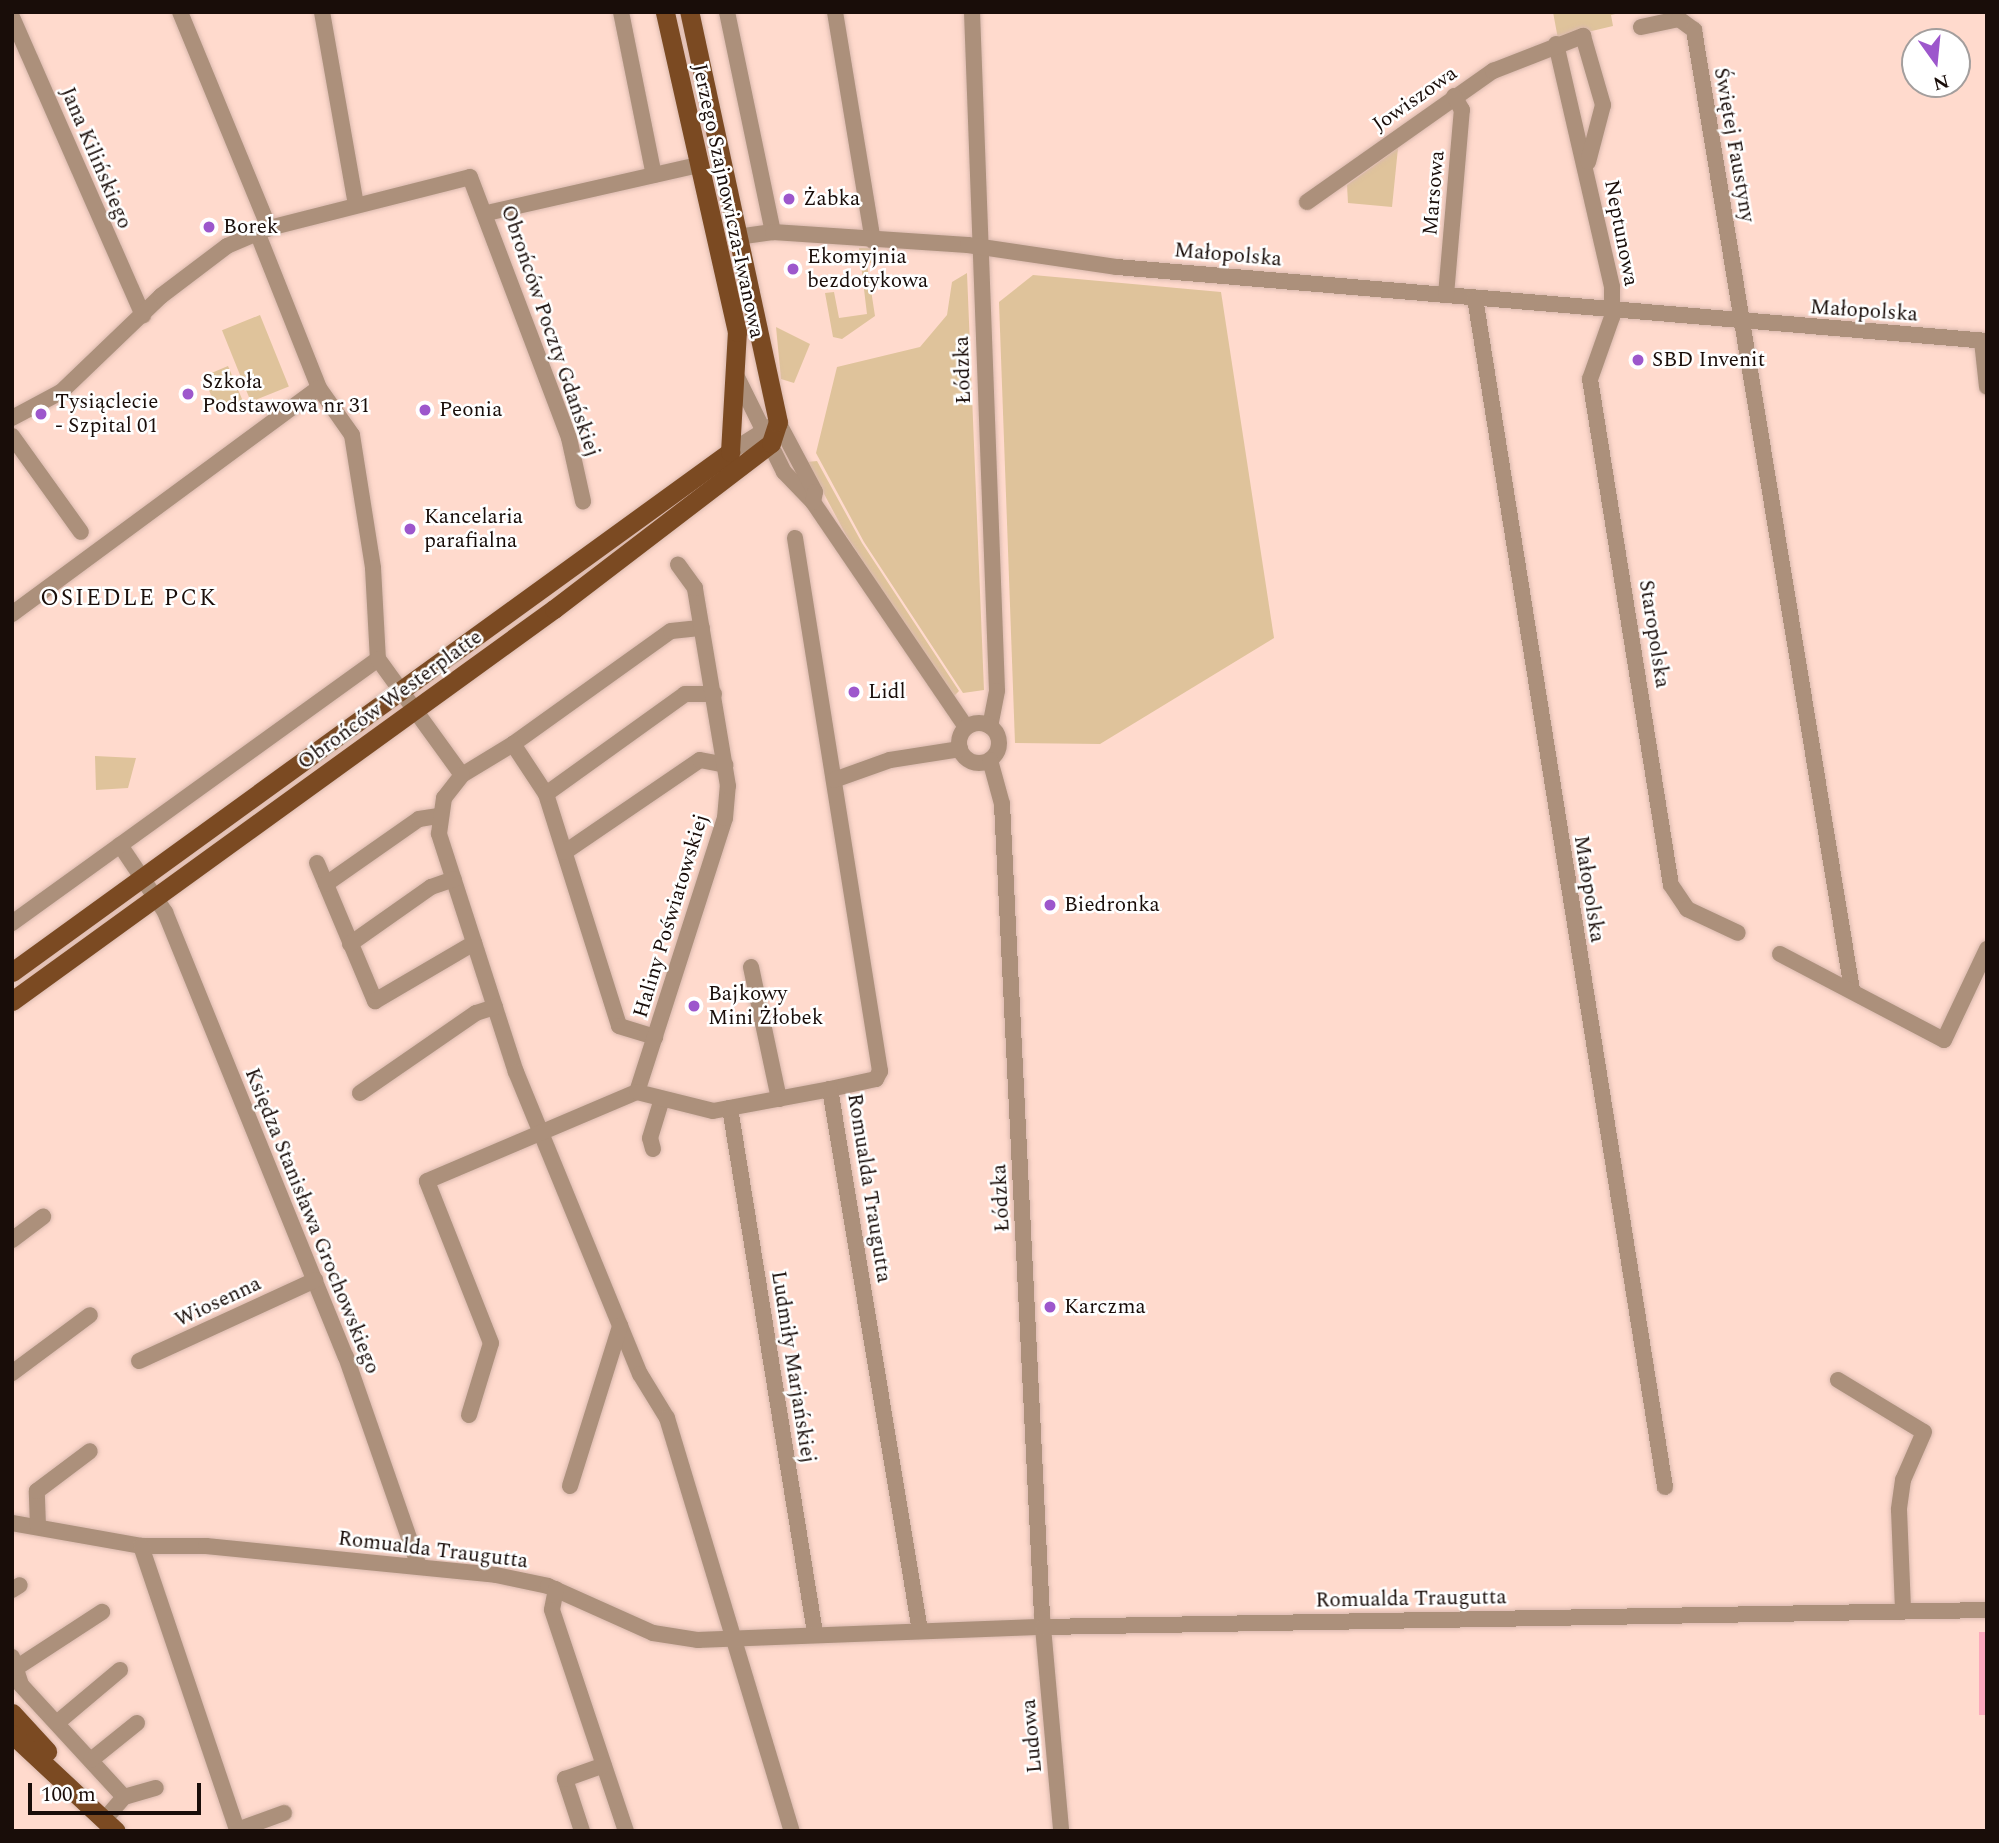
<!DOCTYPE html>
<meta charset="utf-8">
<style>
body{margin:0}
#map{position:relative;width:1999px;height:1843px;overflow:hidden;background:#ffdacd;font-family:Spectral,serif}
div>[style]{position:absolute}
.green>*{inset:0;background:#dfc39b;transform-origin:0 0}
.water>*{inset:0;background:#fca9bd;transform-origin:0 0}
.roads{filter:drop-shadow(0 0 2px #dab9ae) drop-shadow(0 0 2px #dab9ae)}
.minor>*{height:16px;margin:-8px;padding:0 8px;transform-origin:8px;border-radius:8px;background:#ac907b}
.minor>.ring{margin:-8px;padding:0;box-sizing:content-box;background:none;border:16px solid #ac907b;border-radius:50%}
.major>*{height:19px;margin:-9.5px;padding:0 9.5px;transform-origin:9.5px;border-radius:9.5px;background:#7b4a22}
.dots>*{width:19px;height:19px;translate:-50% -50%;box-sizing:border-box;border:4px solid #fff;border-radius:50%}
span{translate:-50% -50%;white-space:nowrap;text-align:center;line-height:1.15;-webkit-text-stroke:5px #fff;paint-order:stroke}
.street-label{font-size:21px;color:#190d09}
.poi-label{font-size:21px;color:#190d09}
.left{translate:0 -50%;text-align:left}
.neighbourhood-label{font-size:23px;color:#190d09;letter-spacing:2px}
.frame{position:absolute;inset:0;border:14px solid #190d09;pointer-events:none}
.north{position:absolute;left:1901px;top:28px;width:70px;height:70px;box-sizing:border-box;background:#fff;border:2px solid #a39e9d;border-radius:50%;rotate:165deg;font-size:19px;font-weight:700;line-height:28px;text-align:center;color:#190d09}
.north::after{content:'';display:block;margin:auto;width:24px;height:32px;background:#9d57cc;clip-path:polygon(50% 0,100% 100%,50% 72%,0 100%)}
.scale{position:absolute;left:28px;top:1783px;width:173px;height:32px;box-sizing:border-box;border:4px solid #190d09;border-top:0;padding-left:9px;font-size:21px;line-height:24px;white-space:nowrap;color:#190d09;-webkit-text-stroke:5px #fff;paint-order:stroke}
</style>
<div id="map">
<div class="green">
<div style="clip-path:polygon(1553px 12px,1624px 12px,1611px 15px,1613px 26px,1558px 39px)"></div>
<div style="clip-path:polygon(1398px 148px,1392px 207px,1348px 203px,1347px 185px)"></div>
<div style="clip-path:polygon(859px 248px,872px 248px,874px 262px,867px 264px,875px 316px,842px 339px,833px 337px,825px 293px,834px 292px,839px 318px,867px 314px)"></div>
<div style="clip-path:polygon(967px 273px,984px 690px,963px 693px,864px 542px,816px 453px,837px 367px,920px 347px,947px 315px,952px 282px)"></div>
<div style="clip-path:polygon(1033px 275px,1221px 292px,1274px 638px,1100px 744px,1015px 743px,999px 302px)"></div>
<div style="left:260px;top:315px;width:77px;height:41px;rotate:68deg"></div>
<div style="clip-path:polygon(776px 327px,810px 344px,794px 383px,781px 379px)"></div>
<div style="left:228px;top:366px;width:41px;height:27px;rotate:67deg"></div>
<div style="clip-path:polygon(817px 461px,862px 543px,959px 691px,952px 698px,846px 535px,807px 462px)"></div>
<div style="clip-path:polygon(95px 756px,136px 758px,128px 788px,96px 790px)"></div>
</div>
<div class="water">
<div style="left:1979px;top:1632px;width:8px;height:83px"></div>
</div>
<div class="roads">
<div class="minor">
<div style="left:180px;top:12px;width:234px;rotate:67.6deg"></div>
<div style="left:322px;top:12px;width:196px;rotate:80deg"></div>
<div style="left:621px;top:12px;width:166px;rotate:78.6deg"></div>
<div style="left:727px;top:12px;width:225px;rotate:78.2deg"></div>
<div style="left:835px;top:12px;width:232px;rotate:80.6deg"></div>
<div style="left:972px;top:12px;width:679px;rotate:87.89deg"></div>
<div style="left:997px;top:691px;width:36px;rotate:101deg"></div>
<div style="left:12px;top:17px;width:326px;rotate:66.3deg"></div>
<div style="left:1641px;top:27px;width:39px;rotate:-12deg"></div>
<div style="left:1679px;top:19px;width:19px;rotate:36deg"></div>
<div style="left:1694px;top:30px;width:973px;rotate:80.65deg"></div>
<div style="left:1556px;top:44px;width:249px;rotate:77deg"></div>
<div style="left:1612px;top:287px;width:30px;rotate:90deg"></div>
<div style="left:1612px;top:317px;width:66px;rotate:109.5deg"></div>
<div style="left:1590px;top:379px;width:512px;rotate:80.91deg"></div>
<div style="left:1671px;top:885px;width:29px;rotate:56deg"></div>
<div style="left:1687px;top:909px;width:56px;rotate:25.2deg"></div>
<div style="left:1307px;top:202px;width:228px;rotate:-35.2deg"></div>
<div style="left:1493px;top:71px;width:97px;rotate:-21.3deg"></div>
<div style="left:1583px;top:36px;width:72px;rotate:73.8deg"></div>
<div style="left:1603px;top:105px;width:59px;rotate:104.7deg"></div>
<div style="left:487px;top:213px;width:216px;rotate:-12.8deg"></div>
<div style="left:257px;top:232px;width:168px;rotate:68.3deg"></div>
<div style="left:319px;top:388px;width:57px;rotate:54.9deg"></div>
<div style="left:352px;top:435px;width:135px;rotate:81deg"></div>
<div style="left:373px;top:568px;width:91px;rotate:86.9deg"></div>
<div style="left:737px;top:237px;width:36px;rotate:-8deg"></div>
<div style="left:773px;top:232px;width:195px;rotate:3.8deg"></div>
<div style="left:968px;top:245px;width:151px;rotate:8.4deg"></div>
<div style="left:1117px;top:267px;width:873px;rotate:4.86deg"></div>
<div style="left:1446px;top:295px;width:186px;rotate:-85.1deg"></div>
<div style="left:1462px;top:110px;width:16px;rotate:-120deg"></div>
<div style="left:1475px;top:298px;width:1204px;rotate:80.92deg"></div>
<div style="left:1982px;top:341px;width:46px;rotate:83.8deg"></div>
<div style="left:737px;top:377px;width:106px;rotate:63.7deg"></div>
<div style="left:784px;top:472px;width:42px;rotate:46deg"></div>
<div style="left:813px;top:502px;width:272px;rotate:55.8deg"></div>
<div style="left:12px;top:418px;width:55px;rotate:-28deg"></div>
<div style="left:61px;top:392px;width:139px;rotate:-43.8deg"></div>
<div style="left:161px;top:296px;width:83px;rotate:-37.1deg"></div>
<div style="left:227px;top:246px;width:46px;rotate:-23.2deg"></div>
<div style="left:269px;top:228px;width:207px;rotate:-14.2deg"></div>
<div style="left:470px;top:177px;width:279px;rotate:69.2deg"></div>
<div style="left:569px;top:438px;width:65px;rotate:77.5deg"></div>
<div style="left:12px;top:436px;width:118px;rotate:54.3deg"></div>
<div style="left:730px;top:452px;width:57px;rotate:-32deg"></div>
<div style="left:778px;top:422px;width:79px;rotate:62.1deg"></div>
<div style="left:815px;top:492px;width:10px;rotate:101deg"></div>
<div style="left:795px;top:538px;width:540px;rotate:80.94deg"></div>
<div style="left:880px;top:1071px;width:9px;rotate:117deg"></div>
<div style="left:876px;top:1079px;width:47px;rotate:167.7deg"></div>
<div style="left:830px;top:1089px;width:549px;rotate:80.57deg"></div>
<div style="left:12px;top:614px;width:381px;rotate:-36.4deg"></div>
<div class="ring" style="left:959px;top:723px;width:24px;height:24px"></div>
<div style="left:513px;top:744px;width:194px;rotate:-35.6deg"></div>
<div style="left:671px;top:631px;width:31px;rotate:-6deg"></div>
<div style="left:990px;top:760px;width:46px;rotate:74.7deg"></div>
<div style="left:1002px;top:804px;width:813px;rotate:87.18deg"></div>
<div style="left:1042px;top:1616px;width:216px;rotate:84.9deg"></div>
<div style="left:462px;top:775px;width:60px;rotate:-31.3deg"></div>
<div style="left:513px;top:744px;width:60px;rotate:56.6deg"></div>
<div style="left:546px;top:794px;width:243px;rotate:72.5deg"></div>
<div style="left:619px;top:1026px;width:38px;rotate:17deg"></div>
<div style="left:834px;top:780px;width:59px;rotate:-19.7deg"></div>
<div style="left:890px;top:760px;width:71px;rotate:-8.9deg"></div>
<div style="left:546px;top:794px;width:171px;rotate:-35.7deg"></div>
<div style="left:685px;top:694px;width:29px"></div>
<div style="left:120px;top:845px;width:81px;rotate:56.1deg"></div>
<div style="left:165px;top:912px;width:480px;rotate:67.9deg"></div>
<div style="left:346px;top:1357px;width:222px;rotate:70.8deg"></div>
<div style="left:565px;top:852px;width:163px;rotate:-34.3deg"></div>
<div style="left:700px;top:760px;width:26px;rotate:11deg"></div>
<div style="left:317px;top:863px;width:150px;rotate:67.2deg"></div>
<div style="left:375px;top:1001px;width:115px;rotate:-30.4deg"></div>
<div style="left:326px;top:884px;width:113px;rotate:-35deg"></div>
<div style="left:419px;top:819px;width:20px;rotate:-9deg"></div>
<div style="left:12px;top:923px;width:451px;rotate:-35.8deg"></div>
<div style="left:378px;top:659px;width:143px;rotate:54.1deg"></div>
<div style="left:462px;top:775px;width:29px;rotate:128deg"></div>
<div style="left:444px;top:798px;width:36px;rotate:98deg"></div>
<div style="left:439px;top:834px;width:250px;rotate:72.1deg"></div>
<div style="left:516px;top:1072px;width:326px;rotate:67.7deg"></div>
<div style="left:640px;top:1374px;width:52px;rotate:58.5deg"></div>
<div style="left:667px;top:1418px;width:432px;rotate:73.2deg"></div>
<div style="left:350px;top:944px;width:99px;rotate:-35.1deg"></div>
<div style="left:431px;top:887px;width:24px;rotate:-19deg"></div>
<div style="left:1780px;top:954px;width:185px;rotate:27.7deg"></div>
<div style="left:1944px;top:1040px;width:101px;rotate:-64.7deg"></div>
<div style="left:751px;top:967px;width:135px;rotate:78deg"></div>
<div style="left:637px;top:1092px;width:288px;rotate:-72.2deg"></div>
<div style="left:725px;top:818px;width:32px;rotate:-85deg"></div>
<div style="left:728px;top:786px;width:201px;rotate:-99.5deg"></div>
<div style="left:695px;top:588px;width:29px;rotate:-126deg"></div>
<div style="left:360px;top:1093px;width:141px;rotate:-34.6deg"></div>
<div style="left:476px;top:1013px;width:20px;rotate:-18deg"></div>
<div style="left:730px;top:1108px;width:532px;rotate:80.8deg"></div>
<div style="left:653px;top:1149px;width:11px;rotate:-105deg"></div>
<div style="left:650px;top:1138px;width:38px;rotate:-73deg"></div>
<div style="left:12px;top:1240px;width:39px;rotate:-37deg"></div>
<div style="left:139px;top:1361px;width:194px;rotate:-24.7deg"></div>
<div style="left:12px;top:1373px;width:97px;rotate:-36.6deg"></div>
<div style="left:1838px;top:1380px;width:100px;rotate:31.2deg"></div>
<div style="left:1924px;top:1432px;width:52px;rotate:113.6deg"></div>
<div style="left:1903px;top:1480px;width:30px;rotate:98deg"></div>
<div style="left:1899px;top:1510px;width:101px;rotate:87.7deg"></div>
<div style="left:469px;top:1415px;width:75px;rotate:-73deg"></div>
<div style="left:491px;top:1343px;width:174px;rotate:-111.6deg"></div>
<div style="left:427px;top:1181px;width:228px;rotate:-23deg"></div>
<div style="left:637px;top:1092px;width:78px;rotate:14deg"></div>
<div style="left:713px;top:1111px;width:119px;rotate:-10.6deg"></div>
<div style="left:570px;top:1486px;width:168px;rotate:-72.6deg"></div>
<div style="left:12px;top:1523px;width:131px;rotate:10.1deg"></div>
<div style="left:141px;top:1546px;width:65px"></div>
<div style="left:206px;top:1546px;width:291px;rotate:5.7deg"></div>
<div style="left:496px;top:1575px;width:53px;rotate:11.9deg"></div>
<div style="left:548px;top:1586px;width:115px;rotate:24.1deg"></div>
<div style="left:653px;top:1633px;width:46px;rotate:8.8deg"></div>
<div style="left:698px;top:1640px;width:345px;rotate:-2.2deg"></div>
<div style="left:1043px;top:1627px;width:944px;rotate:-1.03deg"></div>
<div style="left:38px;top:1527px;width:36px;rotate:-92deg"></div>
<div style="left:37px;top:1491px;width:66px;rotate:-37deg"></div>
<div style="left:141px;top:1546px;width:300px;rotate:71.3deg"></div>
<div style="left:237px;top:1830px;width:50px;rotate:-19.9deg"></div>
<div style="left:556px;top:1589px;width:21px;rotate:101deg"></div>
<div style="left:552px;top:1610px;width:233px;rotate:71.5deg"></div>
<div style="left:12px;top:1590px;width:9px;rotate:-32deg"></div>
<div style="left:12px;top:1657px;width:29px;rotate:72deg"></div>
<div style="left:21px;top:1685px;width:152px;rotate:47.4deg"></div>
<div style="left:124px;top:1797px;width:29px;rotate:131deg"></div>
<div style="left:16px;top:1668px;width:103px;rotate:-33.1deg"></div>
<div style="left:58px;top:1722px;width:81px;rotate:-40deg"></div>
<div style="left:91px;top:1760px;width:59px;rotate:-38.8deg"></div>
<div style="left:124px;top:1797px;width:33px;rotate:-16deg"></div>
<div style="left:582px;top:1831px;width:55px;rotate:-108.1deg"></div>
<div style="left:565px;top:1779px;width:41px;rotate:-19.7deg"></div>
</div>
<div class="major">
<div style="left:12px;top:972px;width:887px;rotate:-35.91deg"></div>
<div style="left:730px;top:452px;width:120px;rotate:-86.7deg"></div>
<div style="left:737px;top:332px;width:328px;rotate:-102.7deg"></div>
<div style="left:12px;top:1001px;width:669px;rotate:-35.88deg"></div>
<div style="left:554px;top:609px;width:273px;rotate:-37.4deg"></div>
<div style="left:771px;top:443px;width:22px;rotate:-72deg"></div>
<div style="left:778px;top:422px;width:420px;rotate:-102.2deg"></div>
<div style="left:12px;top:1713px;width:52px;rotate:47.4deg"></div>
<div style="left:12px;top:1734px;width:142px;rotate:43deg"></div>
</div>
</div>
<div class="dots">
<div style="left:789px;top:199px;background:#9d57cc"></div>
<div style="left:209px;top:227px;background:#9d57cc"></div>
<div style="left:793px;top:269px;background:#9d57cc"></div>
<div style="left:1638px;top:360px;background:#9d57cc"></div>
<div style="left:188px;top:394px;background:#9d57cc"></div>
<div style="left:425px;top:410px;background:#9d57cc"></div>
<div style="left:41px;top:414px;background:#9d57cc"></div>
<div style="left:410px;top:529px;background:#9d57cc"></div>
<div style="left:854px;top:692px;background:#9d57cc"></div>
<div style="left:1050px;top:905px;background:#9d57cc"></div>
<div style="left:694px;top:1006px;background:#9d57cc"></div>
<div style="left:1050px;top:1307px;background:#9d57cc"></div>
</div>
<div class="street-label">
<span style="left:1415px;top:99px;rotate:-35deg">Jowiszowa</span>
<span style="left:1734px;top:145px;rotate:80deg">Świętej Faustyny</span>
<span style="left:96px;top:158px;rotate:67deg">Jana Kilińskiego</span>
<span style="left:1434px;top:193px;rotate:-85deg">Marsowa</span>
<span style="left:728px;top:201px;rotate:78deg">Jerzego Szajnowicza-Iwanowa</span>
<span style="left:1621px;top:233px;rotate:79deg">Neptunowa</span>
<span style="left:1228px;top:255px;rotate:5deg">Małopolska</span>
<span style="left:1864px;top:311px;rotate:4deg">Małopolska</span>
<span style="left:550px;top:331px;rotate:71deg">Obrońców Poczty Gdańskiej</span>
<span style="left:963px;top:370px;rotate:-92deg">Łódzka</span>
<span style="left:1654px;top:634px;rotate:81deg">Staropolska</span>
<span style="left:390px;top:700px;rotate:-36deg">Obrońców Westerplatte</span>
<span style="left:1589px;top:889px;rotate:81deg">Małopolska</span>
<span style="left:671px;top:916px;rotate:-73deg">Haliny Poświatowskiej</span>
<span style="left:869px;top:1188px;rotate:81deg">Romualda Traugutta</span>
<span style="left:1001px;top:1198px;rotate:-93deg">Łódzka</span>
<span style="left:312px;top:1221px;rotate:68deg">Księdza Stanisława Grochowskiego</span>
<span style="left:218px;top:1302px;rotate:-25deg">Wiosenna</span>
<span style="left:793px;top:1367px;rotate:81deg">Ludmiły Marjańskiej</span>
<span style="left:433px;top:1550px;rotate:7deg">Romualda Traugutta</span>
<span style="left:1411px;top:1599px;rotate:-1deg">Romualda Traugutta</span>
<span style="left:1032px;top:1736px;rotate:-95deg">Ludowa</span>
</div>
<div class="poi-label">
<span class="left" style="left:803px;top:199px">Żabka</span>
<span class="left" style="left:223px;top:227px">Borek</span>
<span class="left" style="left:807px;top:269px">Ekomyjnia<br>bezdotykowa</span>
<span class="left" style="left:1652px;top:360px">SBD Invenit</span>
<span class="left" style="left:202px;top:394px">Szkoła<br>Podstawowa nr 31</span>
<span class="left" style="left:55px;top:414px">Tysiąclecie<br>- Szpital 01</span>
<span class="left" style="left:439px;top:410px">Peonia</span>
<span class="left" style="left:424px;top:529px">Kancelaria<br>parafialna</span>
<span class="left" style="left:868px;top:692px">Lidl</span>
<span class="left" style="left:1064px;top:905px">Biedronka</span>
<span class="left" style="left:708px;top:1006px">Bajkowy<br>Mini Żłobek</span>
<span class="left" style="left:1064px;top:1307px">Karczma</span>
</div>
<div class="neighbourhood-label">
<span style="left:129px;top:599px">OSIEDLE PCK</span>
</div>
<div class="frame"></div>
<div class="north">N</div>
<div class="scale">100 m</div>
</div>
